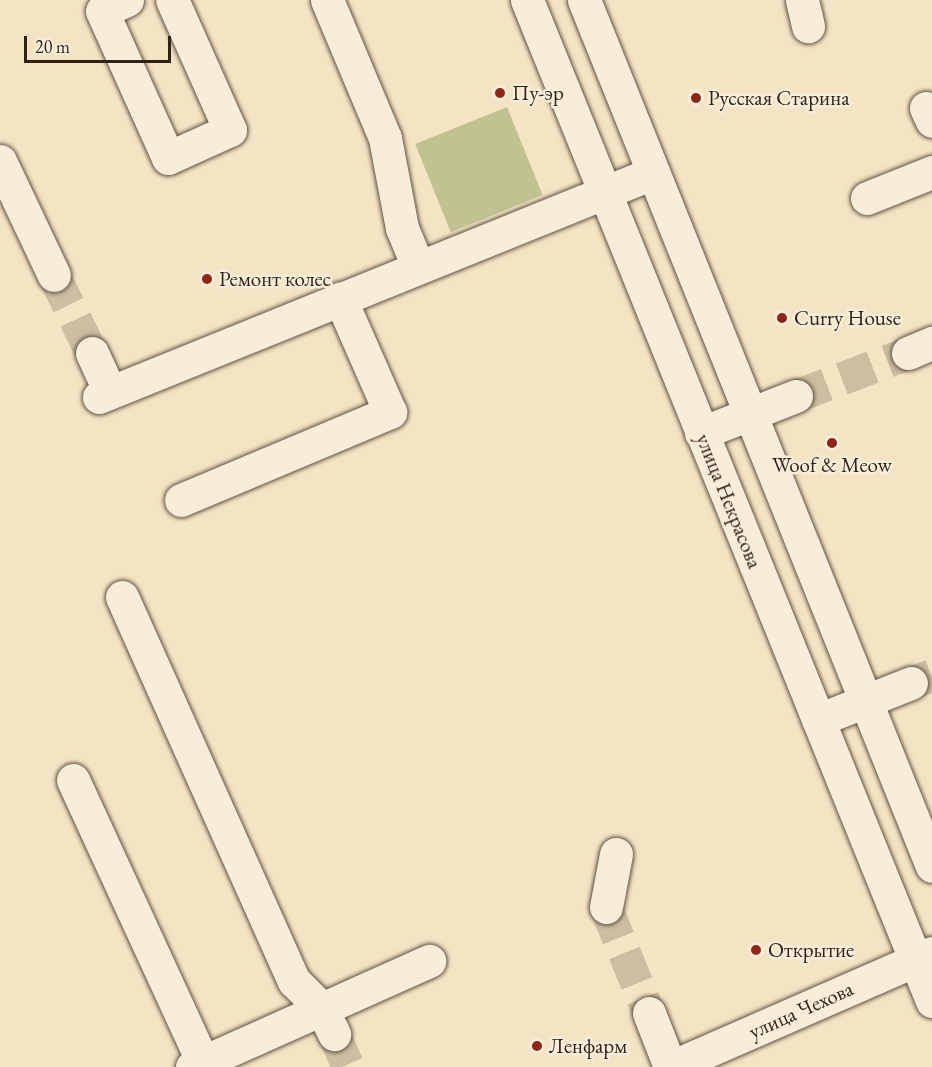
<!DOCTYPE html>
<meta charset="utf-8">
<style>
body{margin:0}
#map{position:relative;width:932px;height:1067px;overflow:hidden;background:#f5e4c4;font-family:"EB Garamond",serif}
div>[style]{position:absolute}
.green>*{inset:0;background:#c0c391;transform-origin:0 0}
.minor-tunnel>*{height:33px;margin-top:-16.5px;transform-origin:0;background:repeating-linear-gradient(90deg,#cdbda1 0 33px,transparent 0 49px)}
.roads{filter:drop-shadow(0 0 2px #605342) drop-shadow(0 0 2px #605342)}
.minor>*{height:33px;margin:-16.5px;padding:0 16.5px;transform-origin:16.5px;border-radius:16.5px;background:#f8edd9}
.dots>*{width:16px;height:16px;translate:-50% -50%;box-sizing:border-box;border:3px solid #f8edd9;border-radius:50%}
span{translate:-50% -50%;white-space:nowrap;text-align:center;line-height:1.15;-webkit-text-stroke:5px #f8edd9;paint-order:stroke}
.poi-label{font-size:21px;color:#2e2316}
.left{translate:0 -50%;text-align:left}
.street-label{font-size:21px;color:#2e2316}
.scale{position:absolute;left:24px;top:36px;width:147px;height:27px;box-sizing:border-box;border:3px solid #2e2316;border-top:0;padding-left:8px;font-size:18px;line-height:21px;white-space:nowrap;color:#2e2316;-webkit-text-stroke:4px #f8edd9;paint-order:stroke}
</style>
<div id="map">
<div class="green">
<div style="left:507px;top:107px;width:95px;height:99px;rotate:68deg"></div>
</div>
<div class="minor-tunnel">
<div style="left:54px;top:275px;width:87px;rotate:64deg"></div>
<div style="left:796px;top:396px;width:120px;rotate:-21deg"></div>
<div style="left:911px;top:683px;width:22px;rotate:-21deg"></div>
<div style="left:606px;top:907px;width:114px;rotate:67.9deg"></div>
<div style="left:334px;top:1034px;width:36px;rotate:66deg"></div>
</div>
<div class="roads">
<div class="minor">
<div style="left:127px;top:0;width:27px;rotate:156deg"></div>
<div style="left:102px;top:11px;width:161px;rotate:65.8deg"></div>
<div style="left:168px;top:158px;width:68px;rotate:-24.3deg"></div>
<div style="left:230px;top:130px;width:142px;rotate:-114deg"></div>
<div style="left:327px;top:0;width:150px;rotate:67.2deg"></div>
<div style="left:385px;top:138px;width:92px;rotate:79.3deg"></div>
<div style="left:402px;top:228px;width:42px;rotate:67.7deg"></div>
<div style="left:527px;top:0;width:1080px;rotate:67.97deg"></div>
<div style="left:584px;top:0;width:933px;rotate:68.11deg"></div>
<div style="left:802px;top:0;width:27px;rotate:77deg"></div>
<div style="left:926px;top:108px;width:14px;rotate:65deg"></div>
<div style="left:0;top:161px;width:126px;rotate:64.7deg"></div>
<div style="left:867px;top:198px;width:70px;rotate:-21.8deg"></div>
<div style="left:92px;top:353px;width:43px;rotate:65.2deg"></div>
<div style="left:908px;top:353px;width:26px;rotate:-23deg"></div>
<div style="left:99px;top:397px;width:598px;rotate:-22.02deg"></div>
<div style="left:701px;top:433px;width:102px;rotate:-21.3deg"></div>
<div style="left:181px;top:500px;width:227px;rotate:-22.8deg"></div>
<div style="left:390px;top:412px;width:124px;rotate:-113.7deg"></div>
<div style="left:122px;top:597px;width:421px;rotate:65.9deg"></div>
<div style="left:294px;top:981px;width:40px;rotate:45deg"></div>
<div style="left:322px;top:1009px;width:28px;rotate:64deg"></div>
<div style="left:818px;top:720px;width:100px;rotate:-21.7deg"></div>
<div style="left:73px;top:780px;width:309px;rotate:65.3deg"></div>
<div style="left:606px;top:907px;width:54px;rotate:-79.3deg"></div>
<div style="left:649px;top:1013px;width:58px;rotate:68.7deg"></div>
<div style="left:192px;top:1067px;width:260px;rotate:-24.1deg"></div>
<div style="left:671px;top:1067px;width:285px;rotate:-23.6deg"></div>
</div>
</div>
<div class="dots">
<div style="left:500px;top:93px;background:#8f2418"></div>
<div style="left:696px;top:98px;background:#8f2418"></div>
<div style="left:207px;top:279px;background:#8f2418"></div>
<div style="left:782px;top:318px;background:#8f2418"></div>
<div style="left:832px;top:443px;background:#8f2418"></div>
<div style="left:756px;top:950px;background:#8f2418"></div>
<div style="left:537px;top:1046px;background:#8f2418"></div>
</div>
<div class="poi-label">
<span class="left" style="left:512px;top:93px">Пу-эр</span>
<span class="left" style="left:708px;top:98px">Русская Старина</span>
<span class="left" style="left:219px;top:279px">Ремонт колес</span>
<span class="left" style="left:794px;top:318px">Curry House</span>
<span style="left:832px;top:465px">Woof &amp; Meow</span>
<span class="left" style="left:768px;top:950px">Открытие</span>
<span class="left" style="left:549px;top:1046px">Ленфарм</span>
</div>
<div class="street-label">
<span style="left:729px;top:501px;rotate:68deg">улица Некрасова</span>
<span style="left:801px;top:1010px;rotate:-24deg">улица Чехова</span>
</div>
<div class="scale">20 m</div>
</div>
